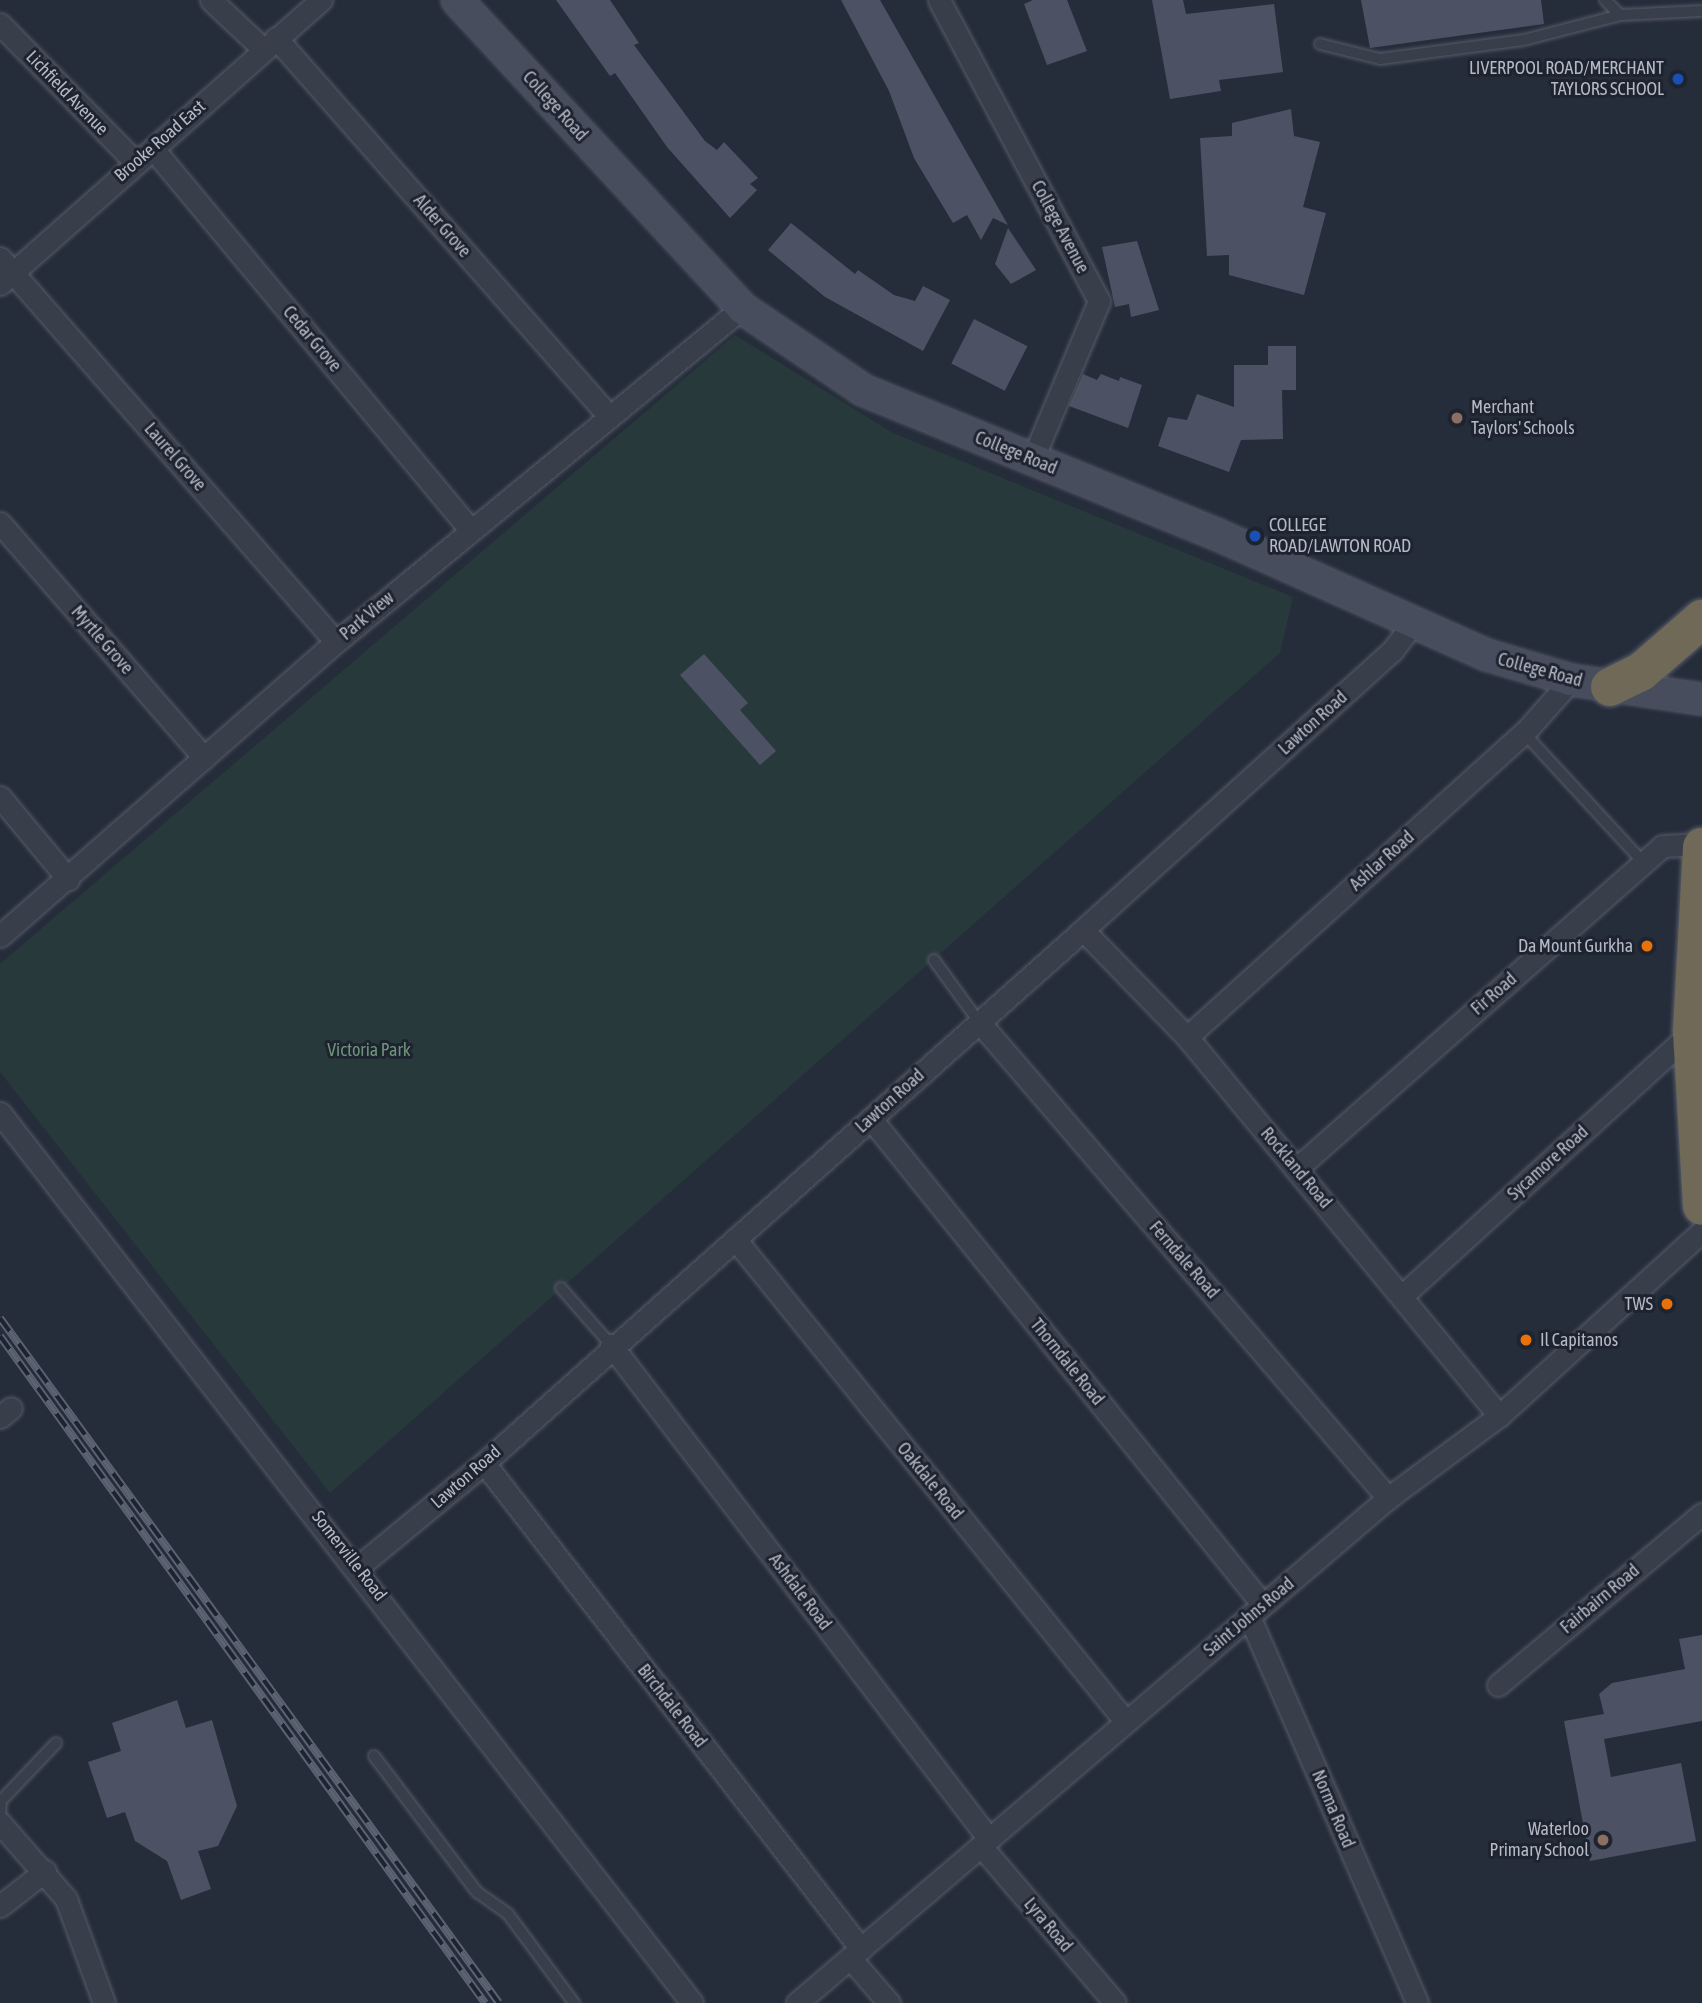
<!DOCTYPE html>
<style>
body{margin:0}
#map{position:relative;width:1702px;height:2003px;overflow:hidden;background:#252c3a;font-family:"Asap Condensed",sans-serif}
div>[style]{position:absolute}
.green>*{inset:0;background:#28393c}
.building>*{inset:0;background:#4c5263;transform-origin:0 0}
.roads{filter:drop-shadow(0 0 2px #575c69) drop-shadow(0 0 2px #575c69)}
.lane>*{height:10px;margin:-5px;padding:0 5px;transform-origin:5px;border-radius:5px;background:#393e4b}
.street>*{height:21px;margin:-10.5px;padding:0 10.5px;transform-origin:10.5px;border-radius:10.5px;background:#393e4b}
.secondary>*{height:30px;margin:-15px;padding:0 15px;transform-origin:15px;border-radius:15px;background:#474d5d}
.highway>*{height:38px;margin:-19px;padding:0 19px;transform-origin:19px;border-radius:19px;background:#706957}
.rail>*{height:8px;margin-top:-4px;transform-origin:0;background:repeating-linear-gradient(90deg,#1e2330 0 16px,#5b6271 0 32px);box-sizing:border-box;border-block:2px solid #5b6271}
.dots>*{width:19px;height:19px;translate:-50% -50%;box-sizing:border-box;border:4px solid #1e2330;border-radius:50%}
span{translate:-50% -50%;white-space:nowrap;text-align:center;line-height:1.15;-webkit-text-stroke:6px #1e2330;paint-order:stroke}
.poi-label{font-size:18px;color:#b5b9c6}
.right{translate:-100% -50%;text-align:right}
.left{translate:0 -50%;text-align:left}
.street-label{font-size:18px;color:#b5b9c6}
.park-label{font-size:18px;color:#6e957c}
</style>
<div id="map">
<div class="green">
<div style="clip-path:polygon(735px 335px,893px 433px,1293px 597px,1280px 653px,330px 1493px,0 1072px,0 964px)"></div>
</div>
<div class="building">
<div style="clip-path:polygon(556px 0,610px 0,639px 43px,634px 45px,705px 141px,717px 150px,724px 142px,758px 178px,750px 184px,757px 190px,730px 218px,667px 147px,615px 73px,610px 76px)"></div>
<div style="clip-path:polygon(841px 0,880px 0,1008px 225px,993px 218px,981px 240px,967px 215px,953px 223px,914px 158px,889px 91px)"></div>
<div style="clip-path:polygon(1033px 0,1067px 0,1087px 51px,1047px 65px,1024px 4px)"></div>
<div style="clip-path:polygon(1152px 0,1183px 0,1186px 14px,1274px 4px,1283px 72px,1219px 80px,1221px 91px,1170px 99px)"></div>
<div style="clip-path:polygon(1361px 0,1541px 0,1544px 24px,1370px 48px)"></div>
<div style="clip-path:polygon(1291px 109px,1294px 136px,1320px 142px,1303px 207px,1326px 213px,1304px 295px,1229px 275px,1229px 255px,1207px 256px,1200px 138px,1232px 136px,1232px 123px)"></div>
<div style="clip-path:polygon(791px 223px,855px 274px,858px 270px,894px 295px,915px 301px,923px 286px,950px 300px,923px 351px,825px 297px,768px 250px)"></div>
<div style="clip-path:polygon(1008px 228px,1036px 270px,1011px 284px,995px 264px)"></div>
<div style="clip-path:polygon(1137px 241px,1159px 310px,1131px 317px,1129px 304px,1115px 307px,1102px 247px)"></div>
<div style="left:974px;top:319px;width:60px;height:50px;rotate:27deg"></div>
<div style="clip-path:polygon(1268px 346px,1296px 346px,1296px 390px,1282px 390px,1283px 439px,1241px 440px,1229px 472px,1158px 446px,1168px 417px,1187px 420px,1197px 394px,1234px 407px,1234px 365px,1268px 365px)"></div>
<div style="clip-path:polygon(1083px 374px,1097px 380px,1101px 374px,1119px 381px,1120px 377px,1142px 385px,1128px 428px,1069px 406px)"></div>
<div style="clip-path:polygon(704px 654px,748px 703px,740px 710px,776px 751px,760px 765px,680px 675px)"></div>
<div style="clip-path:polygon(1702px 1635px,1702px 1721px,1604px 1739px,1611px 1777px,1681px 1763px,1696px 1841px,1590px 1861px,1564px 1721px,1604px 1714px,1599px 1694px,1612px 1683px,1685px 1669px,1679px 1639px)"></div>
<div style="clip-path:polygon(177px 1700px,186px 1728px,212px 1720px,237px 1806px,218px 1846px,198px 1851px,211px 1889px,181px 1900px,167px 1861px,135px 1841px,125px 1812px,107px 1818px,88px 1762px,121px 1751px,112px 1723px)"></div>
</div>
<div class="roads">
<div class="lane">
<div style="left:1605px;top:0;width:21px;rotate:45deg"></div>
<div style="left:1620px;top:15px;width:82px;rotate:-2.8deg"></div>
<div style="left:1320px;top:44px;width:62px;rotate:14deg"></div>
<div style="left:1380px;top:59px;width:145px;rotate:-7.5deg"></div>
<div style="left:1524px;top:40px;width:99px;rotate:-14.6deg"></div>
<div style="left:1524px;top:733px;width:176px;rotate:47.3deg"></div>
<div style="left:934px;top:960px;width:77px;rotate:54deg"></div>
<div style="left:561px;top:1288px;width:76px;rotate:48.7deg"></div>
<div style="left:374px;top:1756px;width:171px;rotate:52.9deg"></div>
<div style="left:477px;top:1892px;width:38px;rotate:35deg"></div>
<div style="left:508px;top:1914px;width:111px;rotate:53.4deg"></div>
<div style="left:0;top:1816px;width:15px;rotate:-86deg"></div>
<div style="left:1px;top:1801px;width:80px;rotate:-46.5deg"></div>
</div>
<div class="street">
<div style="left:211px;top:0;width:71px;rotate:43.3deg"></div>
<div style="left:939px;top:0;width:341px;rotate:62deg"></div>
<div style="left:1099px;top:301px;width:173px;rotate:112.8deg"></div>
<div style="left:0;top:24px;width:193px;rotate:45.6deg"></div>
<div style="left:276px;top:38px;width:502px;rotate:48.63deg"></div>
<div style="left:154px;top:150px;width:493px;rotate:50.2deg"></div>
<div style="left:0;top:258px;width:510px;rotate:48.81deg"></div>
<div style="left:0;top:284px;width:429px;rotate:-41.5deg"></div>
<div style="left:0;top:523px;width:311px;rotate:49deg"></div>
<div style="left:0;top:797px;width:107px;rotate:50.3deg"></div>
<div style="left:1083px;top:930px;width:149px;rotate:45.8deg"></div>
<div style="left:1187px;top:1037px;width:491px;rotate:50.5deg"></div>
<div style="left:0;top:936px;width:446px;rotate:-41.2deg"></div>
<div style="left:336px;top:642px;width:526px;rotate:-39.44deg"></div>
<div style="left:979px;top:1022px;width:628px;rotate:49.33deg"></div>
<div style="left:1187px;top:1037px;width:454px;rotate:-42.1deg"></div>
<div style="left:1524px;top:733px;width:71px;rotate:-48.4deg"></div>
<div style="left:0;top:1113px;width:1127px;rotate:52.13deg"></div>
<div style="left:871px;top:1119px;width:624px;rotate:51.11deg"></div>
<div style="left:1296px;top:1169px;width:488px;rotate:-41.4deg"></div>
<div style="left:1662px;top:846px;width:40px;rotate:-2.9deg"></div>
<div style="left:735px;top:1239px;width:621px;rotate:51.01deg"></div>
<div style="left:1404px;top:1294px;width:389px;rotate:-42.3deg"></div>
<div style="left:611px;top:1345px;width:622px;rotate:52.58deg"></div>
<div style="left:0;top:1417px;width:14px;rotate:-39deg"></div>
<div style="left:484px;top:1463px;width:615px;rotate:52.2deg"></div>
<div style="left:358px;top:1567px;width:163px;rotate:-39.5deg"></div>
<div style="left:484px;top:1463px;width:802px;rotate:-41.66deg"></div>
<div style="left:1083px;top:930px;width:416px;rotate:-42.1deg"></div>
<div style="left:1392px;top:651px;width:34px;rotate:-53deg"></div>
<div style="left:1249px;top:1616px;width:422px;rotate:66.5deg"></div>
<div style="left:1498px;top:1685px;width:266px;rotate:-40deg"></div>
<div style="left:0;top:1823px;width:101px;rotate:49deg"></div>
<div style="left:66px;top:1899px;width:111px;rotate:69.9deg"></div>
<div style="left:981px;top:1846px;width:206px;rotate:49.5deg"></div>
<div style="left:0;top:1906px;width:57px;rotate:-37.9deg"></div>
<div style="left:850px;top:1958px;width:60px;rotate:49.1deg"></div>
<div style="left:797px;top:2003px;width:777px;rotate:-40.51deg"></div>
<div style="left:1388px;top:1498px;width:138px;rotate:-36.5deg"></div>
<div style="left:1499px;top:1416px;width:275px;rotate:-42.3deg"></div>
</div>
<div class="secondary">
<div style="left:457px;top:0;width:420px;rotate:47.2deg"></div>
<div style="left:742px;top:308px;width:146px;rotate:34.1deg"></div>
<div style="left:863px;top:390px;width:381px;rotate:22.2deg"></div>
<div style="left:1216px;top:534px;width:297px;rotate:24.1deg"></div>
<div style="left:1487px;top:655px;width:88px;rotate:16.6deg"></div>
<div style="left:1571px;top:680px;width:132px;rotate:8.3deg"></div>
</div>
<div class="highway">
<div style="left:1610px;top:687px;width:34px;rotate:-26deg"></div>
<div style="left:1641px;top:672px;width:81px;rotate:-41deg"></div>
<div style="left:1702px;top:847px;width:185px;rotate:93.1deg"></div>
<div style="left:1692px;top:1032px;width:174px;rotate:86.7deg"></div>
</div>
</div>
<div class="rail">
<div style="left:0;top:1318px;width:847px;rotate:53.93deg"></div>
<div style="left:0;top:1336px;width:825px;rotate:53.98deg"></div>
</div>
<div class="dots">
<div style="left:1678px;top:79px;background:#1a4fb4"></div>
<div style="left:1457px;top:418px;background:#8d6e63"></div>
<div style="left:1255px;top:536px;background:#1a4fb4"></div>
<div style="left:1647px;top:946px;background:#e8710a"></div>
<div style="left:1667px;top:1304px;background:#e8710a"></div>
<div style="left:1526px;top:1340px;background:#e8710a"></div>
<div style="left:1603px;top:1840px;background:#8d6e63"></div>
</div>
<div class="poi-label">
<span class="right" style="left:1664px;top:79px">LIVERPOOL ROAD/MERCHANT<br>TAYLORS SCHOOL</span>
<span class="left" style="left:1471px;top:418px">Merchant<br>Taylors' Schools</span>
<span class="left" style="left:1269px;top:536px">COLLEGE<br>ROAD/LAWTON ROAD</span>
<span class="right" style="left:1633px;top:946px">Da Mount Gurkha</span>
<span class="right" style="left:1653px;top:1304px">TWS</span>
<span class="left" style="left:1540px;top:1340px">Il Capitanos</span>
<span class="right" style="left:1589px;top:1840px">Waterloo<br>Primary School</span>
</div>
<div class="street-label">
<span style="left:67px;top:93px;rotate:46deg">Lichfield Avenue</span>
<span style="left:555px;top:106px;rotate:48deg">College Road</span>
<span style="left:160px;top:141px;rotate:-41deg">Brooke Road East</span>
<span style="left:442px;top:226px;rotate:49deg">Alder Grove</span>
<span style="left:1060px;top:227px;rotate:62deg">College Avenue</span>
<span style="left:312px;top:339px;rotate:50deg">Cedar Grove</span>
<span style="left:1016px;top:453px;rotate:22deg">College Road</span>
<span style="left:175px;top:457px;rotate:49deg">Laurel Grove</span>
<span style="left:367px;top:616px;rotate:-40deg">Park View</span>
<span style="left:102px;top:640px;rotate:49deg">Myrtle Grove</span>
<span style="left:1540px;top:670px;rotate:15deg">College Road</span>
<span style="left:1313px;top:723px;rotate:-42deg">Lawton Road</span>
<span style="left:1382px;top:861px;rotate:-42deg">Ashlar Road</span>
<span style="left:1494px;top:994px;rotate:-41deg">Fir Road</span>
<span style="left:890px;top:1101px;rotate:-42deg">Lawton Road</span>
<span style="left:1548px;top:1163px;rotate:-42deg">Sycamore Road</span>
<span style="left:1296px;top:1168px;rotate:50deg">Rockland Road</span>
<span style="left:1184px;top:1260px;rotate:49deg">Ferndale Road</span>
<span style="left:1067px;top:1362px;rotate:51deg">Thorndale Road</span>
<span style="left:466px;top:1477px;rotate:-41deg">Lawton Road</span>
<span style="left:930px;top:1481px;rotate:51deg">Oakdale Road</span>
<span style="left:349px;top:1556px;rotate:52deg">Somerville Road</span>
<span style="left:800px;top:1592px;rotate:53deg">Ashdale Road</span>
<span style="left:1600px;top:1599px;rotate:-40deg">Fairbairn Road</span>
<span style="left:1249px;top:1617px;rotate:-40deg">Saint Johns Road</span>
<span style="left:672px;top:1706px;rotate:52deg">Birchdale Road</span>
<span style="left:1333px;top:1809px;rotate:67deg">Norma Road</span>
<span style="left:1048px;top:1925px;rotate:50deg">Lyra Road</span>
</div>
<div class="park-label">
<span style="left:369px;top:1050px">Victoria Park</span>
</div>
</div>
